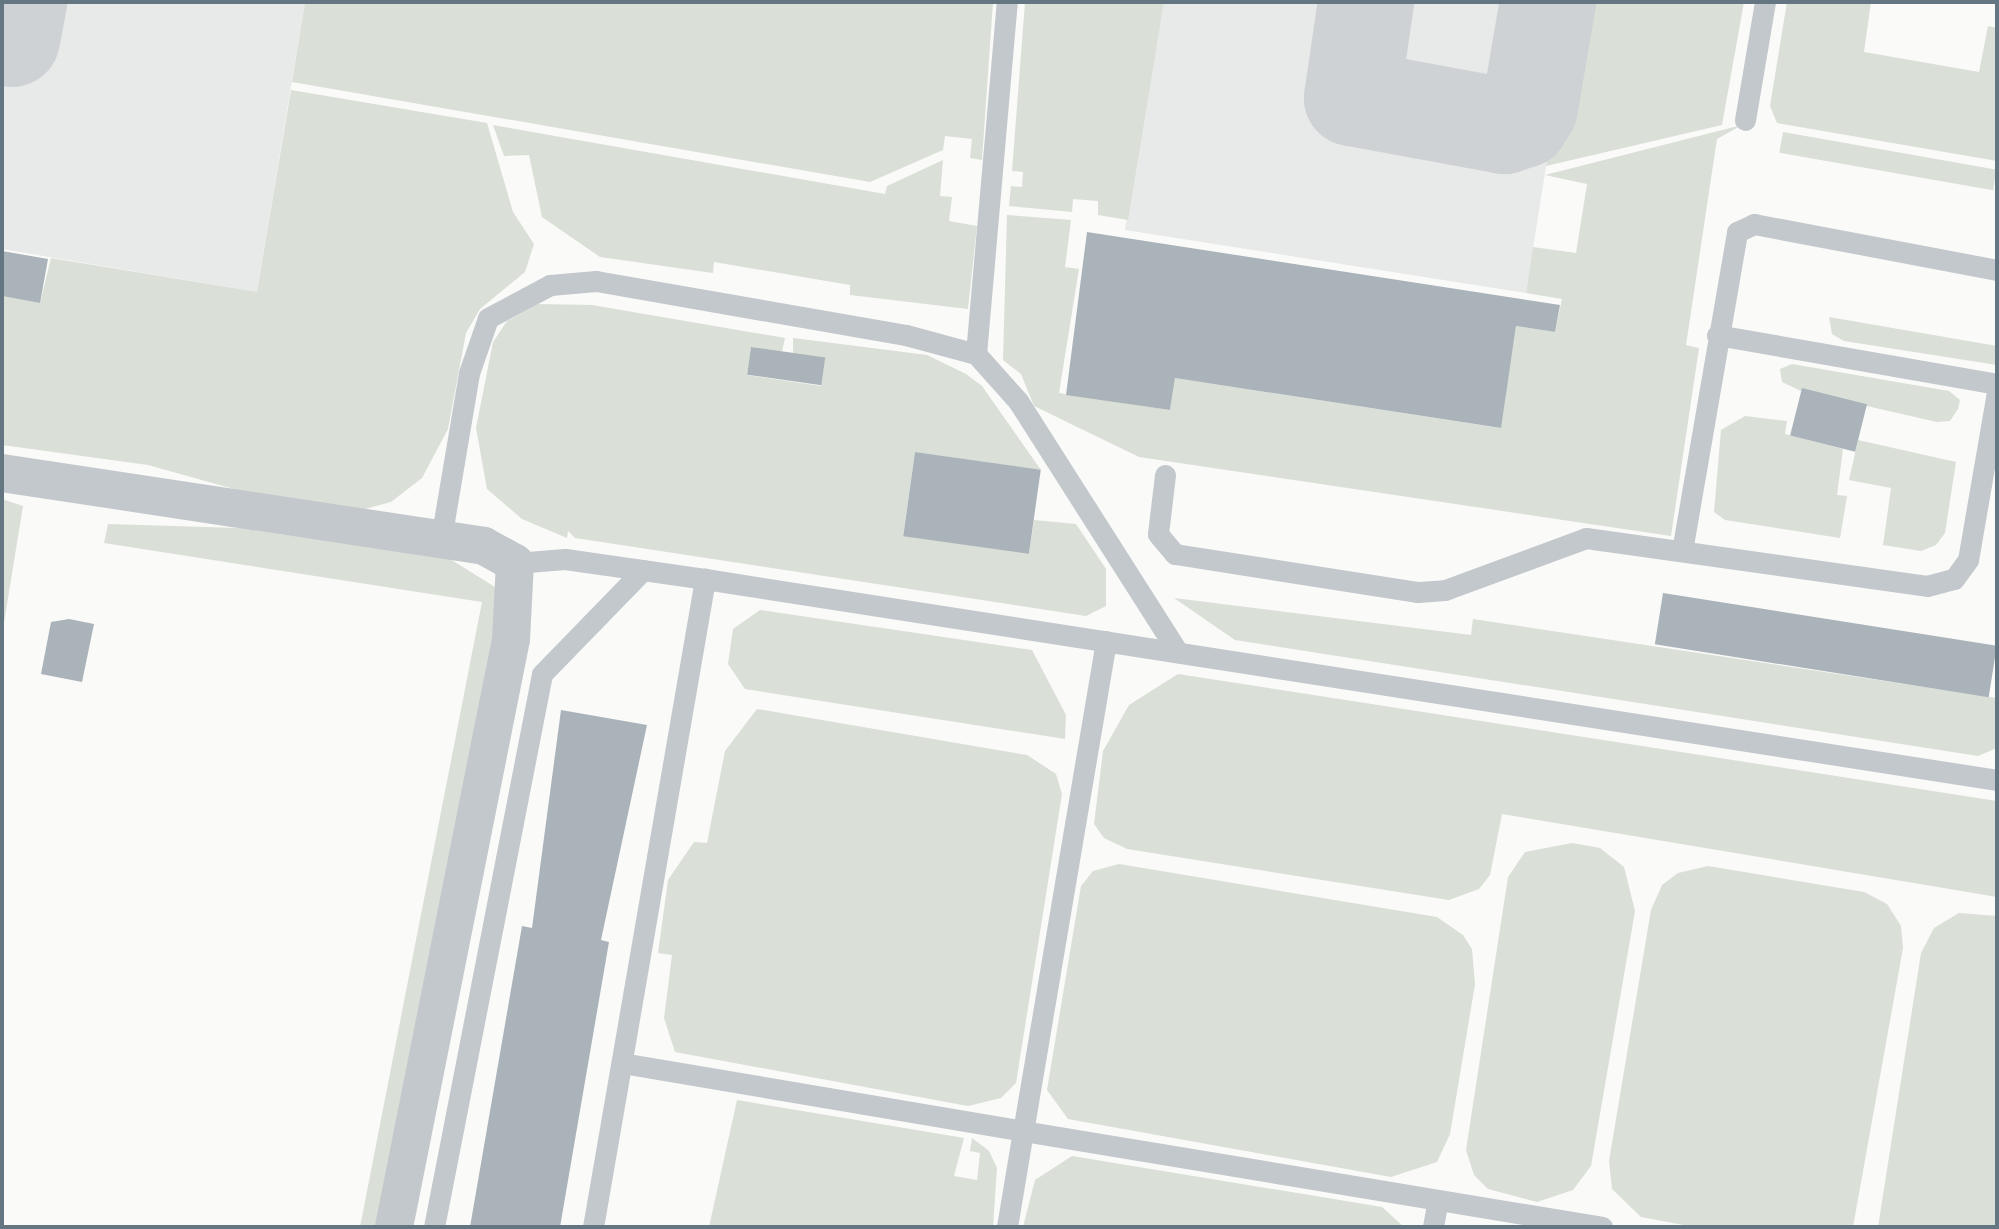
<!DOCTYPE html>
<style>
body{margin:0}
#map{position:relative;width:1999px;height:1229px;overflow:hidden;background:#fafaf8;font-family:Arial,sans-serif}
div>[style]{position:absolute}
.built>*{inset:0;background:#e8e9e9}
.green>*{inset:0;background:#dadfd7;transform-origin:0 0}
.taxiway>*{height:96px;margin:-48px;padding:0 48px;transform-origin:48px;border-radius:48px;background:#ced2d4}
.building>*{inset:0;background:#aab3b9;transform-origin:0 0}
.service>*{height:21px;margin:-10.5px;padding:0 10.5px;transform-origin:10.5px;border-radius:10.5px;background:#c3c8cc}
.tertiary>*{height:38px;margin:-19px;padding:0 19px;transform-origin:19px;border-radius:19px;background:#c3c8cc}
span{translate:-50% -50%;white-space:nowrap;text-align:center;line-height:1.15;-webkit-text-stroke:7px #fff;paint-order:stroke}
.frame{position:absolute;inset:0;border:4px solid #657683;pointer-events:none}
</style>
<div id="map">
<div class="built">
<div style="clip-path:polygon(2px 2px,305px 2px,257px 292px,2px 249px)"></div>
<div style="clip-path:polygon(1164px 2px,1572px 2px,1526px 293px,1125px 230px)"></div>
</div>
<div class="green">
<div style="clip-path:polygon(305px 2px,993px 2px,982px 160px,970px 158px,972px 139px,945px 136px,943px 150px,870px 182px,292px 82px)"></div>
<div style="clip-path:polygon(1025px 2px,1164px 2px,1128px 220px,1098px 215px,1098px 201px,1073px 199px,1072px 212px,1009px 206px,1011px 186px,1022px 187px,1023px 172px,1012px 171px)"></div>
<div style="clip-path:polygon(1572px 2px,1744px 2px,1722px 125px,1546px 166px)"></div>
<div style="clip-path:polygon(1787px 2px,1871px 2px,1864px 52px,1979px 72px,1988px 26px,1997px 28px,1997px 161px,1777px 123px,1770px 106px)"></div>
<div style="clip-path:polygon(291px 90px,487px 123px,513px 212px,534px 244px,525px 272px,480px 309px,466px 333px,448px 429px,422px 478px,391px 502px,365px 509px,241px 491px,148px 465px,2px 445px,2px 296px,40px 303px,51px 258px,257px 292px)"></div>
<div style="clip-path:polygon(493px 125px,885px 194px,887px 186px,943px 160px,940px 196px,952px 197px,949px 221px,977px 226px,968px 309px,850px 295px,850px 285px,714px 262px,713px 273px,600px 257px,542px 217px,529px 155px,504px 156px)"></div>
<div style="clip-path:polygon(1742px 125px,1717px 139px,1686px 345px,1699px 348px,1671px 536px,1139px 457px,1034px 406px,1021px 374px,1003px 360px,1007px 215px,1071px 220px,1065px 267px,1079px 269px,1059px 393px,1170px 410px,1175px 378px,1500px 428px,1516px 326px,1555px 332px,1562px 299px,1526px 293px,1533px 247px,1576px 253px,1587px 184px,1545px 175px)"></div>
<div style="left:1783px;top:132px;width:217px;height:21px;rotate:10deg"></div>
<div style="clip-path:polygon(538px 304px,592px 305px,785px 338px,782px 352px,751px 347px,747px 375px,821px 386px,825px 359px,793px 354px,793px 338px,927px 355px,966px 374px,982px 386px,1041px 470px,915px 452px,903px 536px,1029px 553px,1034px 520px,1076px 524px,1106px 569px,1106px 606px,1086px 616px,575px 538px,568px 531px,567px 538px,522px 519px,487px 489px,476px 428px,493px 342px,507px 321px)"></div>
<div style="clip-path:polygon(1829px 317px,1997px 346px,1997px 365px,1844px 341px,1832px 334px)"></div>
<div style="clip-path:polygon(1792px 364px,1949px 391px,1960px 400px,1958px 409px,1950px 421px,1937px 422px,1801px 391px,1782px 382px,1780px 369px)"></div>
<div style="clip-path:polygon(1745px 416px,1787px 421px,1785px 434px,1843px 449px,1837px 495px,1847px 496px,1840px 538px,1725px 520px,1714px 512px,1721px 430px)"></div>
<div style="clip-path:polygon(1858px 440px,1956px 462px,1945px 533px,1936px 545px,1921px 551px,1883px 545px,1891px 488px,1849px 480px)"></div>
<div style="clip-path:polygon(2px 499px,23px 506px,2px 635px)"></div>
<div style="clip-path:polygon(108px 524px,239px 528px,450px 559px,495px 587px,499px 600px,379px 1227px,360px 1227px,482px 602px,104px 543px)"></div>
<div style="clip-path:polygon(1174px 598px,1471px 635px,1473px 619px,1997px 698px,1997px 748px,1978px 756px,1235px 640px)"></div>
<div style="clip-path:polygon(760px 610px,1032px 650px,1066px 715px,1065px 739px,745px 689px,728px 664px,733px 629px)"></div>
<div style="clip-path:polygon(1178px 674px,1997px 801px,1997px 897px,1502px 814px,1490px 875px,1479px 889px,1449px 900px,1127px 849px,1104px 838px,1094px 824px,1103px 751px,1129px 705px)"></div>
<div style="clip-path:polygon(757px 709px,1027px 755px,1056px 774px,1062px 794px,1016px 1083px,1001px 1098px,968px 1106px,675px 1052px,664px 1018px,672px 955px,658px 953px,668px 880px,694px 842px,707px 843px,725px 751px)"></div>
<div style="clip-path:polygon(1572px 843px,1600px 848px,1624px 867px,1635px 911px,1591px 1166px,1573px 1190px,1537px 1202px,1488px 1189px,1474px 1175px,1466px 1150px,1508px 877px,1525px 852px)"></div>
<div style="clip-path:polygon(1119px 864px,1437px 917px,1463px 935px,1472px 949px,1475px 984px,1450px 1134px,1437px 1162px,1391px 1177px,1068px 1119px,1047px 1090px,1081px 886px,1093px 871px)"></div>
<div style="clip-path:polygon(1708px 866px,1864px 892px,1887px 904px,1901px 926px,1903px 948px,1853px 1227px,1694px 1227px,1641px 1217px,1612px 1189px,1609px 1161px,1651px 910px,1662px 885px,1678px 873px)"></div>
<div style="clip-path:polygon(1959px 913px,1997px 916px,1997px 1227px,1878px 1227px,1921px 953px,1934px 928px)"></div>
<div style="clip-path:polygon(737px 1100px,964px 1138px,954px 1176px,977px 1180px,980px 1153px,970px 1151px,972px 1138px,989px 1151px,997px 1168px,993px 1227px,709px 1227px)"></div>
<div style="clip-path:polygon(1072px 1156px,1382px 1207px,1404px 1227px,1023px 1227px,1035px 1180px)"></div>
</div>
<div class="taxiway">
<div style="left:1366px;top:2px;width:97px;rotate:98.3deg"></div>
<div style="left:1352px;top:98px;width:155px;rotate:10.4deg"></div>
<div style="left:1504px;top:126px;width:19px;rotate:-18deg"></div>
<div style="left:1522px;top:120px;width:15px;rotate:-58deg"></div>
<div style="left:1530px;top:107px;width:107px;rotate:-80.3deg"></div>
<div style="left:12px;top:39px;width:38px;rotate:-79deg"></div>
</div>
<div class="building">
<div style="clip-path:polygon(1087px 232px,1560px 305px,1555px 332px,1516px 326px,1501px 428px,1175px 378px,1170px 410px,1066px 395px)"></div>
<div style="clip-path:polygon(2px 251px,48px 259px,40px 303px,2px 296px)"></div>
<div style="left:751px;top:347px;width:75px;height:28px;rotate:8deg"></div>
<div style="left:1802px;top:388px;width:67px;height:49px;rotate:14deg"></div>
<div style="left:915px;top:452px;width:127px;height:85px;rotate:8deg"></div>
<div style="left:1663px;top:593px;width:338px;height:52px;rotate:9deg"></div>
<div style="clip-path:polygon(69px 619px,94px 624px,82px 682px,41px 674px,51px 622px)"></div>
<div style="clip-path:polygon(561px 710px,647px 725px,601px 940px,609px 942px,560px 1227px,470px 1227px,522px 926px,532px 928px)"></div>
</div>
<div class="service">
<div style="left:1745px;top:120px;width:120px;rotate:-80.4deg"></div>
<div style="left:1717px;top:335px;width:284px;rotate:9.9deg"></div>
<div style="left:976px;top:354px;width:353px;rotate:-85deg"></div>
<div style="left:1165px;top:475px;width:59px;rotate:96.8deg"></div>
<div style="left:1158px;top:534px;width:26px;rotate:50deg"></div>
<div style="left:1175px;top:554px;width:246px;rotate:8.9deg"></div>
<div style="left:1418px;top:592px;width:27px;rotate:-4deg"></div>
<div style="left:1445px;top:590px;width:150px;rotate:-20.2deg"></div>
<div style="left:1586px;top:538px;width:344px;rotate:8deg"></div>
<div style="left:1927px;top:586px;width:28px;rotate:-15deg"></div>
<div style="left:1954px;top:579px;width:24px;rotate:-54deg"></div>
<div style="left:1968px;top:560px;width:170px;rotate:-80.2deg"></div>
<div style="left:441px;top:539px;width:168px;rotate:-80.4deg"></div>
<div style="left:469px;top:373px;width:58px;rotate:-70.9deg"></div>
<div style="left:488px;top:318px;width:70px;rotate:-28deg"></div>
<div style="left:550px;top:285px;width:46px;rotate:-5deg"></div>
<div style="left:596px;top:281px;width:315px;rotate:9.9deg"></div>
<div style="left:906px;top:335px;width:73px;rotate:15.2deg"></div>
<div style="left:976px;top:354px;width:63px;rotate:48.2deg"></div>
<div style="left:1018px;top:401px;width:298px;rotate:57.5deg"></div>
<div style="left:1682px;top:551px;width:324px;rotate:-80.2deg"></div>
<div style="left:1737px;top:232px;width:19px;rotate:-25deg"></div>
<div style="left:1754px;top:224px;width:247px;rotate:10.7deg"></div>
<div style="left:515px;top:563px;width:50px;rotate:-4.6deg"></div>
<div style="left:565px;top:559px;width:141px;rotate:8.1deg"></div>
<div style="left:705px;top:579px;width:1308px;rotate:8.84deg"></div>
<div style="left:1106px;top:641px;width:497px;rotate:99.6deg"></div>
<div style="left:1023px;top:1131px;width:587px;rotate:9.41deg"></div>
<div style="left:622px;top:1063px;width:407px;rotate:9.6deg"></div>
<div style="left:1023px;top:1131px;width:97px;rotate:99.5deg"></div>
<div style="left:434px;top:1227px;width:563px;rotate:-78.95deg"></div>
<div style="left:542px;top:674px;width:145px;rotate:-45.8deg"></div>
<div style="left:593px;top:1227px;width:658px;rotate:-80.19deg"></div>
<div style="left:1433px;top:1227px;width:27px;rotate:-80deg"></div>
</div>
<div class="tertiary">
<div style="left:2px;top:473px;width:487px;rotate:8.6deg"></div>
<div style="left:484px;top:546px;width:35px;rotate:29deg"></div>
<div style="left:515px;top:563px;width:76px;rotate:93deg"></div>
<div style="left:511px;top:639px;width:600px;rotate:101.25deg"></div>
</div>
<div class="frame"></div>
</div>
